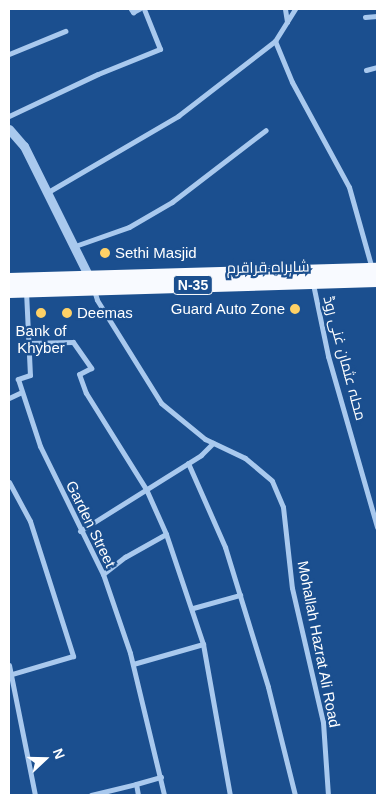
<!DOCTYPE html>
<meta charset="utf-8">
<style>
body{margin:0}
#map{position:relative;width:386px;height:804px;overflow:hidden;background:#1b4f8f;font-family:Arial,Cairo,sans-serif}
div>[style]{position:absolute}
.minor>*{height:5px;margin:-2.5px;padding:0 2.5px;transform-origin:2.5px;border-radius:2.5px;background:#a9c9ee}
.tertiary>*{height:9px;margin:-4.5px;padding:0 4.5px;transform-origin:4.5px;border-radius:4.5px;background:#a9c9ee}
.trunk>*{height:14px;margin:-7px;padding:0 7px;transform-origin:7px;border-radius:7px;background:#f8faff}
.dots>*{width:14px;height:14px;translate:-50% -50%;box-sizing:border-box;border:2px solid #1b4f8f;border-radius:50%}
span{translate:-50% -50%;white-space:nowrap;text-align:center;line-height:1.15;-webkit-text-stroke:4.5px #1b4f8f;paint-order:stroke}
.shield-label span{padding:1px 4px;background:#1b4f8f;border:1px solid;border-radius:4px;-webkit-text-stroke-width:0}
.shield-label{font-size:14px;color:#fff;font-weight:700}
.poi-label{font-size:15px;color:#fff}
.left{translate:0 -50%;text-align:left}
.right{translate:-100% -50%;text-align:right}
.street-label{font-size:15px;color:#fff}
.frame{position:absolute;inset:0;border:10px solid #fff;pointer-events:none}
.north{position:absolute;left:20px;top:734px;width:50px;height:50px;-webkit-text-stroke:4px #1b4f8f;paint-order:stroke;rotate:69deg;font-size:14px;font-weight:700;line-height:20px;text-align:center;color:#fff}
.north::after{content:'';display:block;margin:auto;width:18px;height:22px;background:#fff;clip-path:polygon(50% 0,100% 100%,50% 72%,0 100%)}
</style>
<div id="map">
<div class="minor">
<div style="left:131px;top:9px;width:4px;rotate:56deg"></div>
<div style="left:133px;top:12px;width:7px;rotate:-27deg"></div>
<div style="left:285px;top:9px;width:13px;rotate:81deg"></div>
<div style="left:365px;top:17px;width:12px;rotate:-5deg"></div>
<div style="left:275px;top:41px;width:44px;rotate:67.5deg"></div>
<div style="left:292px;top:82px;width:119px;rotate:61.5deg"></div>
<div style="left:349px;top:187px;width:85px;rotate:74.3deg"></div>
<div style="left:9px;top:54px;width:61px;rotate:-22.3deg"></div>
<div style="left:366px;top:70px;width:11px;rotate:-15deg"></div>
<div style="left:9px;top:116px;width:98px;rotate:-25.3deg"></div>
<div style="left:98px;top:74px;width:67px;rotate:-22deg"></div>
<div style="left:160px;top:49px;width:43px;rotate:-111.8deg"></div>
<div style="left:48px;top:192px;width:151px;rotate:-30.3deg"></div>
<div style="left:178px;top:116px;width:123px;rotate:-37.7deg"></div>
<div style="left:275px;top:41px;width:38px;rotate:-58deg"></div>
<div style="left:75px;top:246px;width:57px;rotate:-19.4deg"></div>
<div style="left:129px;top:227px;width:50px;rotate:-30.2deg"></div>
<div style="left:172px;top:202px;width:118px;rotate:-37.5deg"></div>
<div style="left:313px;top:284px;width:74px;rotate:78.2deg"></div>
<div style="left:328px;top:356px;width:178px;rotate:74deg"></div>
<div style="left:94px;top:290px;width:10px;rotate:73deg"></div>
<div style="left:97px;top:300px;width:121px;rotate:58.1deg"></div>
<div style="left:161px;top:403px;width:57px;rotate:39.3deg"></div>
<div style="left:205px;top:439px;width:44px;rotate:25.4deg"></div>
<div style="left:245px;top:458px;width:35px;rotate:40deg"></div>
<div style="left:272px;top:481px;width:28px;rotate:67deg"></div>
<div style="left:283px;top:507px;width:81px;rotate:83.7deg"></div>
<div style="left:292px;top:588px;width:138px;rotate:77deg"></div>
<div style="left:323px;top:722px;width:73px;rotate:86.1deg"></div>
<div style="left:26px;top:291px;width:84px;rotate:87.3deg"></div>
<div style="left:30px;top:375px;width:13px;rotate:162deg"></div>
<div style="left:18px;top:379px;width:71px;rotate:71.8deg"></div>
<div style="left:40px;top:446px;width:143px;rotate:63.8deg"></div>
<div style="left:103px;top:574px;width:83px;rotate:71.1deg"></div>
<div style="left:130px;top:653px;width:146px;rotate:76.5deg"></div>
<div style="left:28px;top:343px;width:45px;rotate:-1.3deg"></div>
<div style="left:73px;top:342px;width:32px;rotate:55deg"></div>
<div style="left:91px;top:368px;width:13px;rotate:153deg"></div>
<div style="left:79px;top:374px;width:20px;rotate:70deg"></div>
<div style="left:86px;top:393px;width:113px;rotate:58deg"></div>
<div style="left:146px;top:489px;width:49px;rotate:66deg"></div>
<div style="left:166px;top:534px;width:116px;rotate:71.4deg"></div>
<div style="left:203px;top:644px;width:153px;rotate:79.9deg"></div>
<div style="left:9px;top:398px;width:14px;rotate:-25deg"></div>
<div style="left:188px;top:463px;width:92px;rotate:66.2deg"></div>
<div style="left:225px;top:547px;width:146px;rotate:72.9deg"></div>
<div style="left:268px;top:687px;width:111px;rotate:76deg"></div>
<div style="left:9px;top:482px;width:44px;rotate:61.7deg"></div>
<div style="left:30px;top:521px;width:142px;rotate:72.3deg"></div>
<div style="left:73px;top:656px;width:64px;rotate:163.6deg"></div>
<div style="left:80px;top:531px;width:143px;rotate:-32.1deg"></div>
<div style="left:201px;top:455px;width:17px;rotate:-45deg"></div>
<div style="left:103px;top:574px;width:28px;rotate:-38deg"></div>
<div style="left:125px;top:557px;width:47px;rotate:-29.3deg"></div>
<div style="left:193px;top:608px;width:49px;rotate:-15.5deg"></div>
<div style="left:133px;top:664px;width:73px;rotate:-15.9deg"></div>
<div style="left:9px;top:665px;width:133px;rotate:78.7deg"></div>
<div style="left:91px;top:795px;width:46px;rotate:-13.7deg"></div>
<div style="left:138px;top:795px;width:11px;rotate:-100deg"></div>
<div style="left:136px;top:784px;width:26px;rotate:-16deg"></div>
</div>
<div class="tertiary">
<div style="left:9px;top:129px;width:23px;rotate:49deg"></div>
<div style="left:24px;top:146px;width:146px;rotate:63.6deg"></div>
</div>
<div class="trunk">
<div style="left:9px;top:280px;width:368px;rotate:-1.6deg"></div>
<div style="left:9px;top:291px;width:368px;rotate:-1.7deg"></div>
</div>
<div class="dots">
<div style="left:105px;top:253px;background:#ffd166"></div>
<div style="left:295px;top:309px;background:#ffd166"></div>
<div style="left:41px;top:313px;background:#ffd166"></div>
<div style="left:67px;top:313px;background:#ffd166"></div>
</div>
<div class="shield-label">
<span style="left:193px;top:285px">N-35</span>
</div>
<div class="poi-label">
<span class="left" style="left:115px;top:253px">Sethi Masjid</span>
<span class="right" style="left:285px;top:309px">Guard Auto Zone</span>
<span class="left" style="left:77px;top:313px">Deemas</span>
<span style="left:41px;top:339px">Bank of<br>Khyber</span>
</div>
<div class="street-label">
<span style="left:268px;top:267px;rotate:-1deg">شاہراہ قراقرم</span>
<span style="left:345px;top:358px;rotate:75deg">محلہ عثمان غنی روڈ</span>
<span style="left:91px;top:524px;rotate:64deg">Garden Street</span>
<span style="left:319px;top:644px;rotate:79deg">Mohallah Hazrat Ali Road</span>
</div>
<div class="frame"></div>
<div class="north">N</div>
</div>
